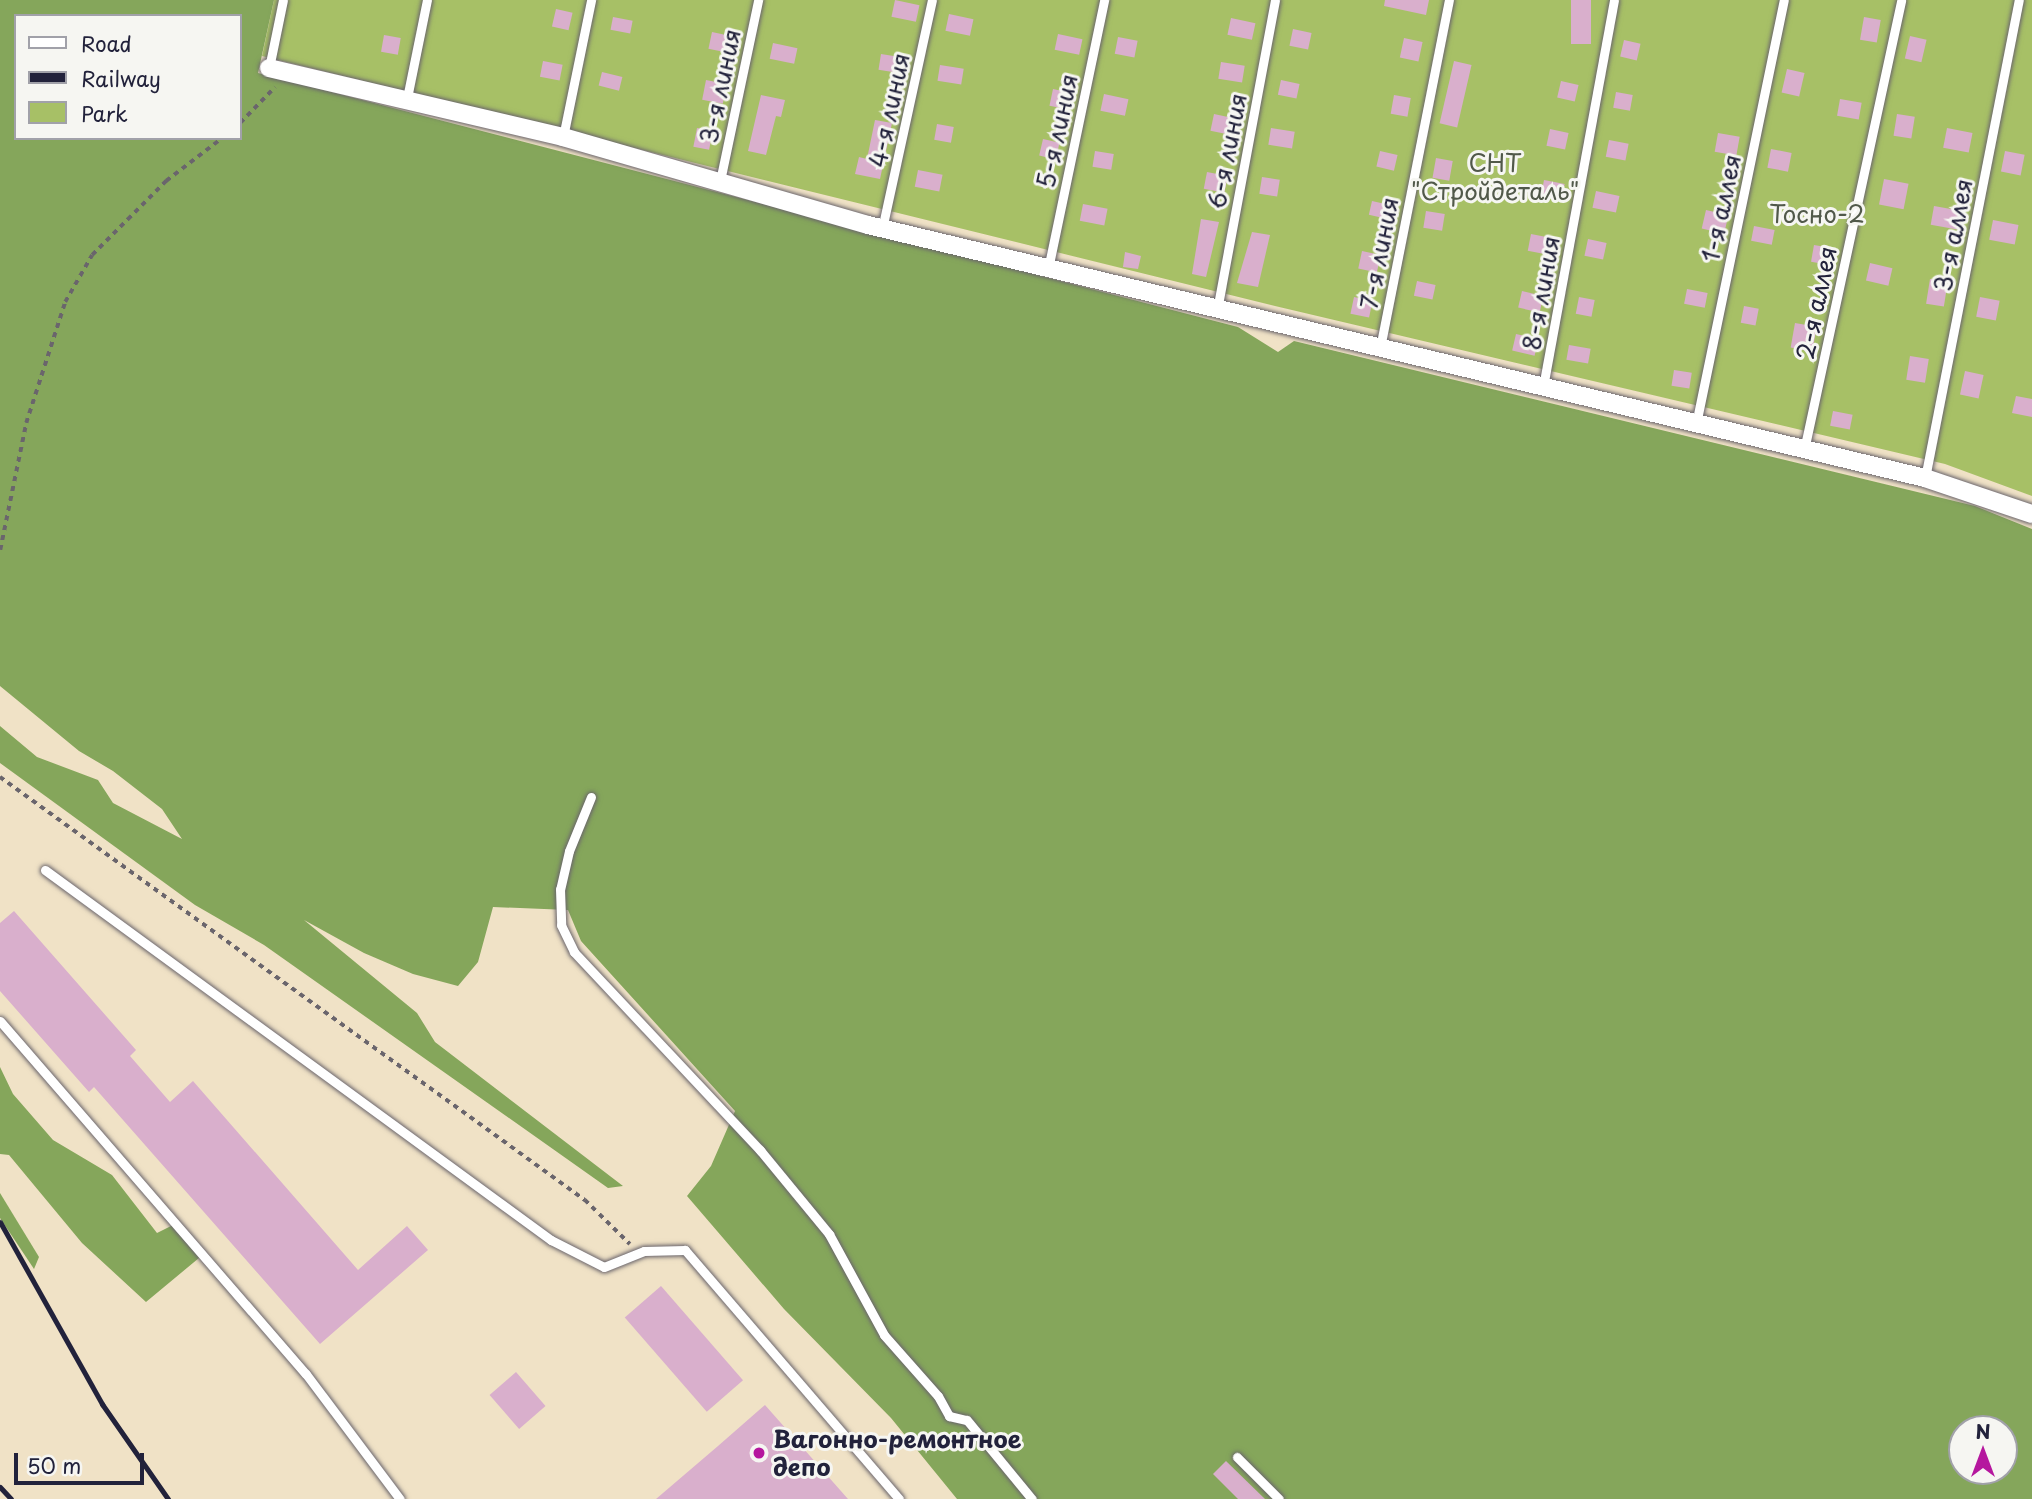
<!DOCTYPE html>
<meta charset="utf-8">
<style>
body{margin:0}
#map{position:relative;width:2032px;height:1499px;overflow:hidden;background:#f0e2c6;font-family:"Playpen Sans",sans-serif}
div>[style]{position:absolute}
.green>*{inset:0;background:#a7c066}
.forest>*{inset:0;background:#85a65b}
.building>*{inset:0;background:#d9afcc;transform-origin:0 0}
.path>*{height:3.5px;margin-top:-1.75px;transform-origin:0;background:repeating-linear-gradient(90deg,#6a656c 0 5px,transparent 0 10px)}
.roads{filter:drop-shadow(0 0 2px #6a656c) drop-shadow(0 0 2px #6a656c)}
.service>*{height:9px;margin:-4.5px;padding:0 4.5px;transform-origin:4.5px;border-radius:4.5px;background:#fff}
.minor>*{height:18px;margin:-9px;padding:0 9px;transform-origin:9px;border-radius:9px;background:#fff}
.rail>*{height:5px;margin:-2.5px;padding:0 2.5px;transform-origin:2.5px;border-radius:2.5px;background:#22223b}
.dots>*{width:19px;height:19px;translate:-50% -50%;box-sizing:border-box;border:4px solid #f6f6f2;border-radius:50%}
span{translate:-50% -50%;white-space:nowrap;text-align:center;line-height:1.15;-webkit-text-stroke:6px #f6f6f2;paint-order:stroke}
.street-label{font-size:24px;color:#22223b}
.park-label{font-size:24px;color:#51594a}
.poi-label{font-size:24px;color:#22223b;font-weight:700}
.left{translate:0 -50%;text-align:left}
.legend{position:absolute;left:14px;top:14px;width:228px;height:126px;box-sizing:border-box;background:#f6f6f2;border:2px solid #a1a1a9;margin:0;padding:9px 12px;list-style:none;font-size:21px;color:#22223b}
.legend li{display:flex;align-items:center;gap:14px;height:35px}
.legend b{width:35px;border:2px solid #a1a1a9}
.north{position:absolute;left:1948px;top:1415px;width:70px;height:70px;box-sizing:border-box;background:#f6f6f2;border:2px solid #a1a1a9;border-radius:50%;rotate:0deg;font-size:19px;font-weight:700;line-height:28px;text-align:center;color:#22223b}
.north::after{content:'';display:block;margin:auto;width:24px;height:32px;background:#b5179e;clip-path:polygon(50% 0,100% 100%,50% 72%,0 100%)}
.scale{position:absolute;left:14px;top:1453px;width:130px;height:32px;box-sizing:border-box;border:4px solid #22223b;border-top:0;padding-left:9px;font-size:21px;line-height:24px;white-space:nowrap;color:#22223b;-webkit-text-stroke:5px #f6f6f2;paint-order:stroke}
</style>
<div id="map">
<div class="green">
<div style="clip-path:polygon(274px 0,2032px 0,2032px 496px,1945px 464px,1275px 306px,262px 56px)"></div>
</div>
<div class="forest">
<div style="clip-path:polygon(evenodd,0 0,274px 0,258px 73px,1238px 327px,1278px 352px,1294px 341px,1975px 506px,2032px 529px,2032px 1499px,957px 1499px,891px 1418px,784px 1309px,687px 1196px,711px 1166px,735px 1111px,581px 941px,568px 910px,493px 907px,478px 962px,458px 986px,413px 974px,364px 953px,304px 920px,417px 1013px,435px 1042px,623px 1186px,608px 1188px,264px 945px,195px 905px,0 763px,0 726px,37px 757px,98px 780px,113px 803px,182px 839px,162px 809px,113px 771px,79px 751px,0 686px,0 0,16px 16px,240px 16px,240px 138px,16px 138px,16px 16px,0 0,1962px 1429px,2004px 1429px,2004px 1471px,1962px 1471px,1962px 1429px)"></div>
<div style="clip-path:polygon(0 1067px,13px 1094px,53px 1140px,112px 1175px,157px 1233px,179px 1222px,205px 1253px,146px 1302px,82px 1243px,9px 1155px,0 1154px)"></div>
<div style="clip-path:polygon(0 1193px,39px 1257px,34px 1269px,0 1218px)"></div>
</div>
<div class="building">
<div style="left:895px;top:0;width:25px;height:17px;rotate:12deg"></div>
<div style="clip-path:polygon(1385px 0,1429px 0,1426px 15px,1384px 6px)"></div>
<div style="left:1571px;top:0;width:20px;height:44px"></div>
<div style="left:556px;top:9px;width:17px;height:18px;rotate:13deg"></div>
<div style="left:949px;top:14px;width:25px;height:17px;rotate:12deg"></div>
<div style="left:613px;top:17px;width:20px;height:13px;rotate:11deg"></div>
<div style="left:1864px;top:17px;width:17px;height:23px;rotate:10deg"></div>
<div style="left:1231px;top:18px;width:25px;height:17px;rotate:12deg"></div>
<div style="left:1293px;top:29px;width:19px;height:17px;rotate:12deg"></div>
<div style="left:712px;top:32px;width:25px;height:17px;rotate:12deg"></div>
<div style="left:1058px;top:34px;width:25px;height:16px;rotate:12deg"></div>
<div style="left:384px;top:35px;width:17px;height:17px;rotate:10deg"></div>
<div style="left:1910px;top:36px;width:17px;height:23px;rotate:13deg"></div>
<div style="left:1118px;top:37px;width:20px;height:17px;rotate:11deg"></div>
<div style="left:1404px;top:38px;width:19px;height:20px;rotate:12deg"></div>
<div style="left:1624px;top:40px;width:17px;height:17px;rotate:13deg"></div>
<div style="left:773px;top:43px;width:25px;height:16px;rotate:12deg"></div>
<div style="left:881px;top:54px;width:24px;height:16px;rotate:9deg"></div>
<div style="left:543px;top:61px;width:20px;height:16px;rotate:11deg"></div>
<div style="left:1454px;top:61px;width:18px;height:64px;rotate:13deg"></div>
<div style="left:1221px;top:62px;width:24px;height:17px;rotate:9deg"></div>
<div style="left:940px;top:65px;width:24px;height:16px;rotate:9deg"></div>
<div style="left:1787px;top:69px;width:18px;height:24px;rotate:13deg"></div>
<div style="left:602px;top:72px;width:21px;height:14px;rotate:14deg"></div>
<div style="left:706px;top:80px;width:21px;height:20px;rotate:11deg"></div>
<div style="left:1281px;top:80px;width:19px;height:15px;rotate:12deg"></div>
<div style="left:1561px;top:81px;width:18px;height:17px;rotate:13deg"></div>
<div style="left:1053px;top:89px;width:19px;height:17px;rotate:12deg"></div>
<div style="left:1616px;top:92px;width:17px;height:16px;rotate:10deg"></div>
<div style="left:1104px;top:94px;width:25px;height:17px;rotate:12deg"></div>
<div style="clip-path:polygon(761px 95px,785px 100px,781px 117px,776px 116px,766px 155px,748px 151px)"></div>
<div style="left:1394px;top:95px;width:17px;height:19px;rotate:10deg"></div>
<div style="left:1840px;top:99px;width:22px;height:17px;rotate:10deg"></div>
<div style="left:1214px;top:114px;width:25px;height:17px;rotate:12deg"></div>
<div style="left:1897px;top:114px;width:18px;height:22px;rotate:9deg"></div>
<div style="clip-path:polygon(875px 120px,892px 123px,880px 179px,855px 174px,859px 157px,867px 159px)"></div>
<div style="left:937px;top:124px;width:17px;height:16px;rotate:10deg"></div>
<div style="left:697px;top:128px;width:16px;height:19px;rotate:11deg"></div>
<div style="left:1271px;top:128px;width:24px;height:17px;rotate:9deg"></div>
<div style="left:1947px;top:128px;width:26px;height:20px;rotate:11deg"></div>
<div style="left:1550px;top:129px;width:19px;height:17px;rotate:12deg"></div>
<div style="left:1718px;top:133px;width:22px;height:19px;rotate:10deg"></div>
<div style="left:1043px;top:139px;width:17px;height:17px;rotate:13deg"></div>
<div style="left:1609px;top:140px;width:20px;height:17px;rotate:11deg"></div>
<div style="left:1771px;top:149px;width:21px;height:19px;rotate:11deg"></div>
<div style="left:1095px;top:151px;width:19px;height:16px;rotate:9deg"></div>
<div style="left:1380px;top:151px;width:18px;height:16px;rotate:13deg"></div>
<div style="left:2005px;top:151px;width:20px;height:21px;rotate:11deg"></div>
<div style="left:1436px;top:158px;width:17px;height:20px;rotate:10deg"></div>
<div style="left:918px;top:170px;width:25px;height:17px;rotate:11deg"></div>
<div style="left:1207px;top:172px;width:21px;height:17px;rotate:11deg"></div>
<div style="left:1262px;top:177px;width:18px;height:17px;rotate:9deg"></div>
<div style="left:1884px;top:179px;width:25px;height:26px;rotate:11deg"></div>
<div style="left:1544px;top:180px;width:21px;height:16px;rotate:11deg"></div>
<div style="left:1596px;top:191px;width:24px;height:17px;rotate:12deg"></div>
<div style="left:1372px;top:201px;width:17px;height:14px;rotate:13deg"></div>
<div style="left:1083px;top:204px;width:25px;height:17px;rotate:11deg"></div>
<div style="left:1934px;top:206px;width:27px;height:19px;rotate:10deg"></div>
<div style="left:1706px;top:210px;width:23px;height:19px;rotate:13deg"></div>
<div style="left:1426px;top:211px;width:19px;height:17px;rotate:9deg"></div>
<div style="clip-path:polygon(1201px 219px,1219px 222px,1206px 277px,1192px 274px)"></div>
<div style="left:1993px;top:220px;width:26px;height:20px;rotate:11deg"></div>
<div style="left:1754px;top:226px;width:21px;height:15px;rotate:11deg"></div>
<div style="clip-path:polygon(1252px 232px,1270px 235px,1258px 287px,1237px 283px)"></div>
<div style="left:1531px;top:234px;width:21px;height:17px;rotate:11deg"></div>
<div style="left:1588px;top:239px;width:19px;height:17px;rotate:12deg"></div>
<div style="left:1814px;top:245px;width:22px;height:17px;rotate:10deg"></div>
<div style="left:1362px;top:251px;width:19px;height:18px;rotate:12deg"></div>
<div style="clip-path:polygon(1125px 252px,1141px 256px,1138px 269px,1123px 267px)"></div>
<div style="left:1870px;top:263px;width:23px;height:18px;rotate:13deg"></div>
<div style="left:1930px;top:279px;width:18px;height:25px;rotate:9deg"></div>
<div style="left:1417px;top:281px;width:19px;height:15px;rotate:12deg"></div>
<div style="left:1687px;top:289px;width:21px;height:15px;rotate:11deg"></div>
<div style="left:1522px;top:291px;width:22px;height:17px;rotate:13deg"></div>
<div style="left:1354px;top:297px;width:19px;height:17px;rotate:12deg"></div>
<div style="left:1579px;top:297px;width:16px;height:17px;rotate:11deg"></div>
<div style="left:1980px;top:297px;width:20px;height:20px;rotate:11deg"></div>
<div style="left:1744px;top:306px;width:15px;height:17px;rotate:11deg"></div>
<div style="left:1795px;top:323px;width:22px;height:25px;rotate:10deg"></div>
<div style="left:1516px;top:334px;width:23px;height:17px;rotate:13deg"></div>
<div style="left:1569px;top:345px;width:22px;height:15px;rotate:10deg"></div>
<div style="left:1910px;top:356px;width:19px;height:24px;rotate:9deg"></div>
<div style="left:1674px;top:370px;width:18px;height:16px;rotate:9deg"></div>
<div style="left:1965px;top:371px;width:19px;height:24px;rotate:12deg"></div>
<div style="clip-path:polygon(2016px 396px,2032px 399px,2032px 417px,2012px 413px)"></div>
<div style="left:1833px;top:411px;width:20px;height:15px;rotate:11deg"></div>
<div style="clip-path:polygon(14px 911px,136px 1050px,130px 1056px,170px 1102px,193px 1081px,358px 1270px,407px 1226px,428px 1250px,320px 1344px,94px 1087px,89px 1092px,0 991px,0 923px)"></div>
<div style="left:661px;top:1286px;width:125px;height:48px;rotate:49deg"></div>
<div style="left:516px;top:1372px;width:45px;height:35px;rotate:49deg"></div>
<div style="clip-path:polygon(765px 1405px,848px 1499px,656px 1499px,718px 1446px)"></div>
<div style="clip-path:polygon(1226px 1461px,1265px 1499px,1238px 1499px,1213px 1474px)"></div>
</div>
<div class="path">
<div style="left:240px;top:123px;width:50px;rotate:-45.8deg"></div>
<div style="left:0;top:550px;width:130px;rotate:-78.4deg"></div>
<div style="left:26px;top:423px;width:127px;rotate:-72.1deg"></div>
<div style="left:65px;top:302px;width:54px;rotate:-60.1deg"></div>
<div style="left:92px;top:255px;width:105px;rotate:-45deg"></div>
<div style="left:166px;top:181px;width:71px;rotate:-37.5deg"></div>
<div style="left:0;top:777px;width:722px;rotate:35.87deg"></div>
<div style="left:585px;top:1200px;width:63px;rotate:44.4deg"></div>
</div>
<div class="roads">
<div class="service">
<div style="left:269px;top:68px;width:69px;rotate:-78.4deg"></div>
<div style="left:407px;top:98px;width:100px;rotate:-78.5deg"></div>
<div style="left:563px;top:137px;width:140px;rotate:-78.4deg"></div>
<div style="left:720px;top:181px;width:185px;rotate:-78.1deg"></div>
<div style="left:882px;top:229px;width:234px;rotate:-77.7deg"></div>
<div style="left:1048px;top:269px;width:275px;rotate:-78.2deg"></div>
<div style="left:1217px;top:310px;width:315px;rotate:-79.4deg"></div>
<div style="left:1380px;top:348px;width:355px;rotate:-78.8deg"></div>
<div style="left:1543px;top:387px;width:393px;rotate:-79.6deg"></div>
<div style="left:1696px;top:424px;width:433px;rotate:-78.3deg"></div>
<div style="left:1804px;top:450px;width:460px;rotate:-77.8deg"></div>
<div style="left:1925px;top:478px;width:487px;rotate:-78.9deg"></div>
<div style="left:591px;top:797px;width:58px;rotate:112.2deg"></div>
<div style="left:569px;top:851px;width:39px;rotate:103deg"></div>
<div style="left:560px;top:889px;width:36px;rotate:88deg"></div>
<div style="left:561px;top:925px;width:30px;rotate:64deg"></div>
<div style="left:574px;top:952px;width:272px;rotate:46.8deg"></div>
<div style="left:760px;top:1150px;width:109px;rotate:50.6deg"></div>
<div style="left:829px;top:1234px;width:115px;rotate:61.4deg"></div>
<div style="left:884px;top:1335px;width:81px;rotate:48.5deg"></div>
<div style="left:938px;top:1396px;width:23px;rotate:61deg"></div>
<div style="left:949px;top:1416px;width:18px;rotate:13deg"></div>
<div style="left:967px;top:1420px;width:102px;rotate:50.6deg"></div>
<div style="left:45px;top:870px;width:627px;rotate:36.18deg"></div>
<div style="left:551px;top:1240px;width:59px;rotate:27deg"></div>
<div style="left:604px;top:1267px;width:43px;rotate:-21.8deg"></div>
<div style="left:644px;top:1251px;width:41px;rotate:-1.4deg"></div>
<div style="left:685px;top:1250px;width:328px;rotate:49.3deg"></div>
<div style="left:0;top:1021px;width:467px;rotate:49.1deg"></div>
<div style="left:306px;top:1374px;width:156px;rotate:53.1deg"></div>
<div style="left:1237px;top:1457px;width:59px;rotate:45deg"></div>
</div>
<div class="minor">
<div style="left:269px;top:68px;width:302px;rotate:13.2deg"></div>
<div style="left:563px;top:137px;width:317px;rotate:16.1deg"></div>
<div style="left:868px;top:225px;width:1087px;rotate:13.46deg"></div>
<div style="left:1925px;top:478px;width:113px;rotate:18.6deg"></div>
</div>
</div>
<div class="rail">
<div style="left:0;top:1222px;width:209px;rotate:60.7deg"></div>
<div style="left:102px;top:1404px;width:116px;rotate:55.2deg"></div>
<div style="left:0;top:1487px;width:16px;rotate:47deg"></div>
</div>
<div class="dots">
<div style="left:759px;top:1453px;background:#b5179e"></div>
</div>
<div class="street-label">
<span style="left:720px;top:86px;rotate:-78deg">3-я линия</span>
<span style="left:889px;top:110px;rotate:-78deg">4-я линия</span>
<span style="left:1057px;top:131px;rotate:-78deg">5-я линия</span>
<span style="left:1227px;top:151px;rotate:-79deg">6-я линия</span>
<span style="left:1721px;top:208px;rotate:-78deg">1-я аллея</span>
<span style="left:1953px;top:235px;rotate:-79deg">3-я аллея</span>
<span style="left:1379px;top:253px;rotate:-79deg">7-я линия</span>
<span style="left:1541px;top:293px;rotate:-80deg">8-я линия</span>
<span style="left:1816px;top:303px;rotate:-78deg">2-я аллея</span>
</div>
<div class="park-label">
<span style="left:1495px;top:177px">СНТ<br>"Стройдеталь"</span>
<span style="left:1817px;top:214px">Тосно-2</span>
</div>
<div class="poi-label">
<span class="left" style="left:773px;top:1453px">Вагонно-ремонтное<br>депо</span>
</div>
<ul class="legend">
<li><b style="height:9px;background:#fff"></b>Road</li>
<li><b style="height:9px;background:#22223b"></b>Railway</li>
<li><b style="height:19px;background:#a7c066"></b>Park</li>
</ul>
<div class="north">N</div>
<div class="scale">50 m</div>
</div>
